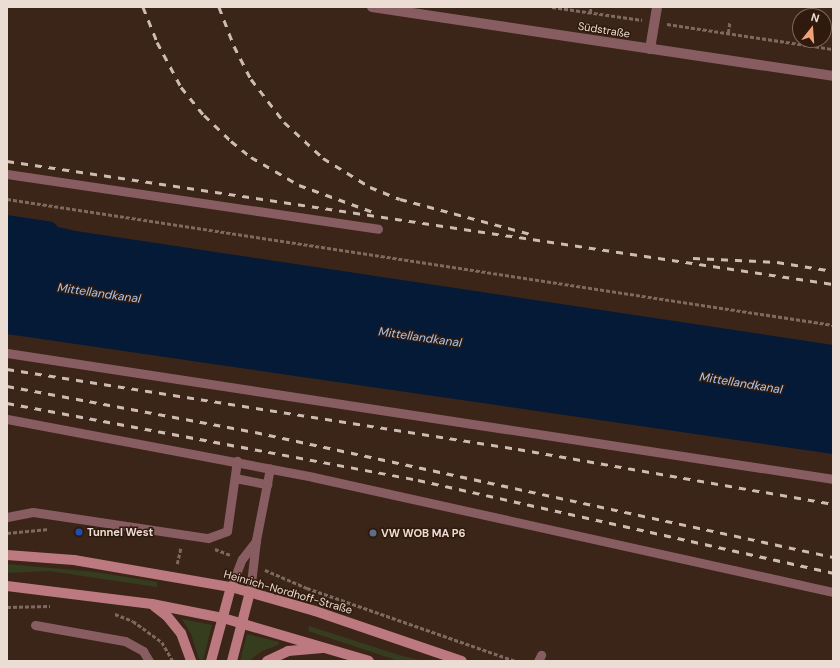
<!DOCTYPE html>
<meta charset="utf-8">
<style>
body{margin:0}
#map{position:relative;width:840px;height:668px;overflow:hidden;background:#3b2418;font-family:"DM Sans",sans-serif}
div>[style]{position:absolute}
.green>*{inset:0;background:#363d1f}
.water>*{inset:0;background:#041a37}
.path>*{height:2.5px;margin-top:-1.25px;transform-origin:0;background:repeating-linear-gradient(90deg,#7d695f 0 4px,transparent 0 6px)}
.lane>*{height:9px;margin:-4.5px;padding:0 4.5px;transform-origin:4.5px;border-radius:4.5px;background:#875d61}
.street>*{height:10px;margin:-5px;padding:0 5px;transform-origin:5px;border-radius:5px;background:#875d61}
.secondary>*{height:10px;margin:-5px;padding:0 5px;transform-origin:5px;border-radius:5px;background:#bc797f}
.rail>*{height:3px;margin-top:-1.5px;transform-origin:0;background:repeating-linear-gradient(90deg,#cdbcb4 0 7px,transparent 0 14px)}
.dots>*{width:11px;height:11px;translate:-50% -50%;box-sizing:border-box;border:2px solid #301a0e;border-radius:50%}
span{translate:-50% -50%;white-space:nowrap;text-align:center;line-height:1.15;-webkit-text-stroke:3px #301a0e;paint-order:stroke}
.street-label{font-size:11px;color:#ebdcd4}
.poi-label{font-size:11px;color:#ebdcd4;font-weight:700}
.left{translate:0 -50%;text-align:left}
.water-label{font-size:12px;color:#a6c8f5;font-style:italic}
.frame{position:absolute;inset:0;border:8px solid #ebdcd4;pointer-events:none}
.north{position:absolute;left:792px;top:8px;width:40px;height:40px;box-sizing:border-box;background:#301a0e;border:1px solid #7b685d;border-radius:50%;rotate:17deg;font-size:11px;font-weight:700;line-height:16px;text-align:center;color:#ebdcd4}
.north::after{content:'';display:block;margin:auto;width:14px;height:18px;background:#efa377;clip-path:polygon(50% 0,100% 100%,50% 72%,0 100%)}
</style>
<div id="map">
<div class="green">
<div style="clip-path:polygon(7px 564px,95px 572px,157px 582px,157px 587px,49px 571px,7px 573px)"></div>
<div style="clip-path:polygon(182px 619px,212px 625px,203px 660px,199px 659px,191px 634px)"></div>
<div style="clip-path:polygon(309px 626px,399px 655px,423px 661px,399px 661px,308px 631px)"></div>
<div style="clip-path:polygon(247px 634px,279px 642px,278px 645px,262px 651px,249px 661px,240px 661px)"></div>
</div>
<div class="water">
<div style="clip-path:polygon(7px 215px,53px 222px,58px 227px,76px 231px,833px 345px,833px 454px,7px 334px)"></div>
</div>
<div class="path">
<div style="left:552px;top:7px;width:91px;rotate:8.2deg"></div>
<div style="left:590px;top:13px;width:6px;rotate:-81deg"></div>
<div style="left:667px;top:24px;width:168px;rotate:8.6deg"></div>
<div style="left:728px;top:33px;width:12px;rotate:-81deg"></div>
<div style="left:7px;top:199px;width:836px;rotate:8.67deg"></div>
<div style="left:7px;top:533px;width:42px;rotate:-5.4deg"></div>
<div style="left:215px;top:549px;width:17px;rotate:21deg"></div>
<div style="left:177px;top:564px;width:17px;rotate:-77deg"></div>
<div style="left:265px;top:570px;width:46px;rotate:23.2deg"></div>
<div style="left:307px;top:588px;width:221px;rotate:19.3deg"></div>
<div style="left:7px;top:607px;width:43px;rotate:-1.3deg"></div>
<div style="left:115px;top:614px;width:19px;rotate:21deg"></div>
<div style="left:133px;top:621px;width:36px;rotate:36deg"></div>
<div style="left:162px;top:642px;width:22px;rotate:60deg"></div>
</div>
<div class="lane">
<div style="left:7px;top:174px;width:375px;rotate:8.4deg"></div>
<div style="left:7px;top:353px;width:836px;rotate:8.67deg"></div>
<div style="left:7px;top:419px;width:311px;rotate:10.7deg"></div>
<div style="left:313px;top:477px;width:533px;rotate:12.47deg"></div>
<div style="left:235px;top:478px;width:33px;rotate:11deg"></div>
<div style="left:7px;top:517px;width:26px;rotate:-11deg"></div>
<div style="left:33px;top:512px;width:177px;rotate:8.5deg"></div>
<div style="left:208px;top:538px;width:20px;rotate:-20deg"></div>
<div style="left:227px;top:531px;width:71px;rotate:-81.9deg"></div>
<div style="left:231px;top:587px;width:30px;rotate:-69deg"></div>
<div style="left:242px;top:559px;width:23px;rotate:-52deg"></div>
<div style="left:250px;top:592px;width:52px;rotate:-83.4deg"></div>
<div style="left:256px;top:540px;width:73px;rotate:-79deg"></div>
<div style="left:35px;top:625px;width:91px;rotate:10.1deg"></div>
<div style="left:125px;top:641px;width:21px;rotate:29deg"></div>
<div style="left:143px;top:651px;width:12px;rotate:59deg"></div>
<div style="left:538px;top:661px;width:7px;rotate:-63deg"></div>
</div>
<div class="street">
<div style="left:372px;top:7px;width:466px;rotate:8.5deg"></div>
<div style="left:650px;top:49px;width:43px;rotate:-80.5deg"></div>
</div>
<div class="secondary">
<div style="left:7px;top:555px;width:67px;rotate:4.3deg"></div>
<div style="left:74px;top:560px;width:159px;rotate:9.8deg"></div>
<div style="left:231px;top:587px;width:87px;rotate:15.9deg"></div>
<div style="left:315px;top:611px;width:155px;rotate:18.8deg"></div>
<div style="left:7px;top:586px;width:146px;rotate:7.1deg"></div>
<div style="left:152px;top:604px;width:72px;rotate:11.2deg"></div>
<div style="left:223px;top:618px;width:152px;rotate:16.4deg"></div>
<div style="left:154px;top:606px;width:16px;rotate:38deg"></div>
<div style="left:167px;top:616px;width:22px;rotate:51deg"></div>
<div style="left:181px;top:633px;width:30px;rotate:70deg"></div>
<div style="left:211px;top:661px;width:77px;rotate:-74.9deg"></div>
<div style="left:232px;top:661px;width:71px;rotate:-75.4deg"></div>
<div style="left:267px;top:661px;width:23px;rotate:-25deg"></div>
<div style="left:288px;top:651px;width:35px;rotate:-5deg"></div>
</div>
<div class="rail">
<div style="left:143px;top:7px;width:38px;rotate:68deg"></div>
<div style="left:157px;top:42px;width:51px;rotate:61.9deg"></div>
<div style="left:181px;top:87px;width:36px;rotate:51deg"></div>
<div style="left:204px;top:115px;width:37px;rotate:44deg"></div>
<div style="left:231px;top:141px;width:26px;rotate:39deg"></div>
<div style="left:251px;top:157px;width:56px;rotate:30.3deg"></div>
<div style="left:299px;top:185px;width:79px;rotate:20deg"></div>
<div style="left:219px;top:7px;width:42px;rotate:69deg"></div>
<div style="left:234px;top:46px;width:37px;rotate:63deg"></div>
<div style="left:251px;top:79px;width:54px;rotate:52.5deg"></div>
<div style="left:284px;top:122px;width:53px;rotate:42.7deg"></div>
<div style="left:323px;top:158px;width:55px;rotate:31.7deg"></div>
<div style="left:370px;top:187px;width:32px;rotate:22deg"></div>
<div style="left:400px;top:199px;width:139px;rotate:15deg"></div>
<div style="left:7px;top:161px;width:835px;rotate:8.47deg"></div>
<div style="left:693px;top:258px;width:84px;rotate:2.7deg"></div>
<div style="left:777px;top:262px;width:57px;rotate:9.1deg"></div>
<div style="left:7px;top:369px;width:517px;rotate:8.9deg"></div>
<div style="left:518px;top:449px;width:320px;rotate:9.9deg"></div>
<div style="left:7px;top:386px;width:252px;rotate:10.5deg"></div>
<div style="left:255px;top:432px;width:591px;rotate:12.2deg"></div>
<div style="left:7px;top:403px;width:418px;rotate:10.6deg"></div>
<div style="left:418px;top:480px;width:425px;rotate:12.6deg"></div>
</div>
<div class="dots">
<div style="left:79px;top:532px;background:#1a4fb4"></div>
<div style="left:373px;top:533px;background:#5c6f8a"></div>
</div>
<div class="street-label">
<span style="left:604px;top:30px;rotate:9deg">Südstraße</span>
<span style="left:288px;top:592px;rotate:16deg">Heinrich-Nordhoff-Straße</span>
</div>
<div class="poi-label">
<span class="left" style="left:87px;top:532px">Tunnel West</span>
<span class="left" style="left:381px;top:533px">VW WOB MA P6</span>
</div>
<div class="water-label">
<span style="left:99px;top:294px;rotate:8deg">Mittellandkanal</span>
<span style="left:420px;top:338px;rotate:8deg">Mittellandkanal</span>
<span style="left:741px;top:384px;rotate:9deg">Mittellandkanal</span>
</div>
<div class="frame"></div>
<div class="north">N</div>
</div>
